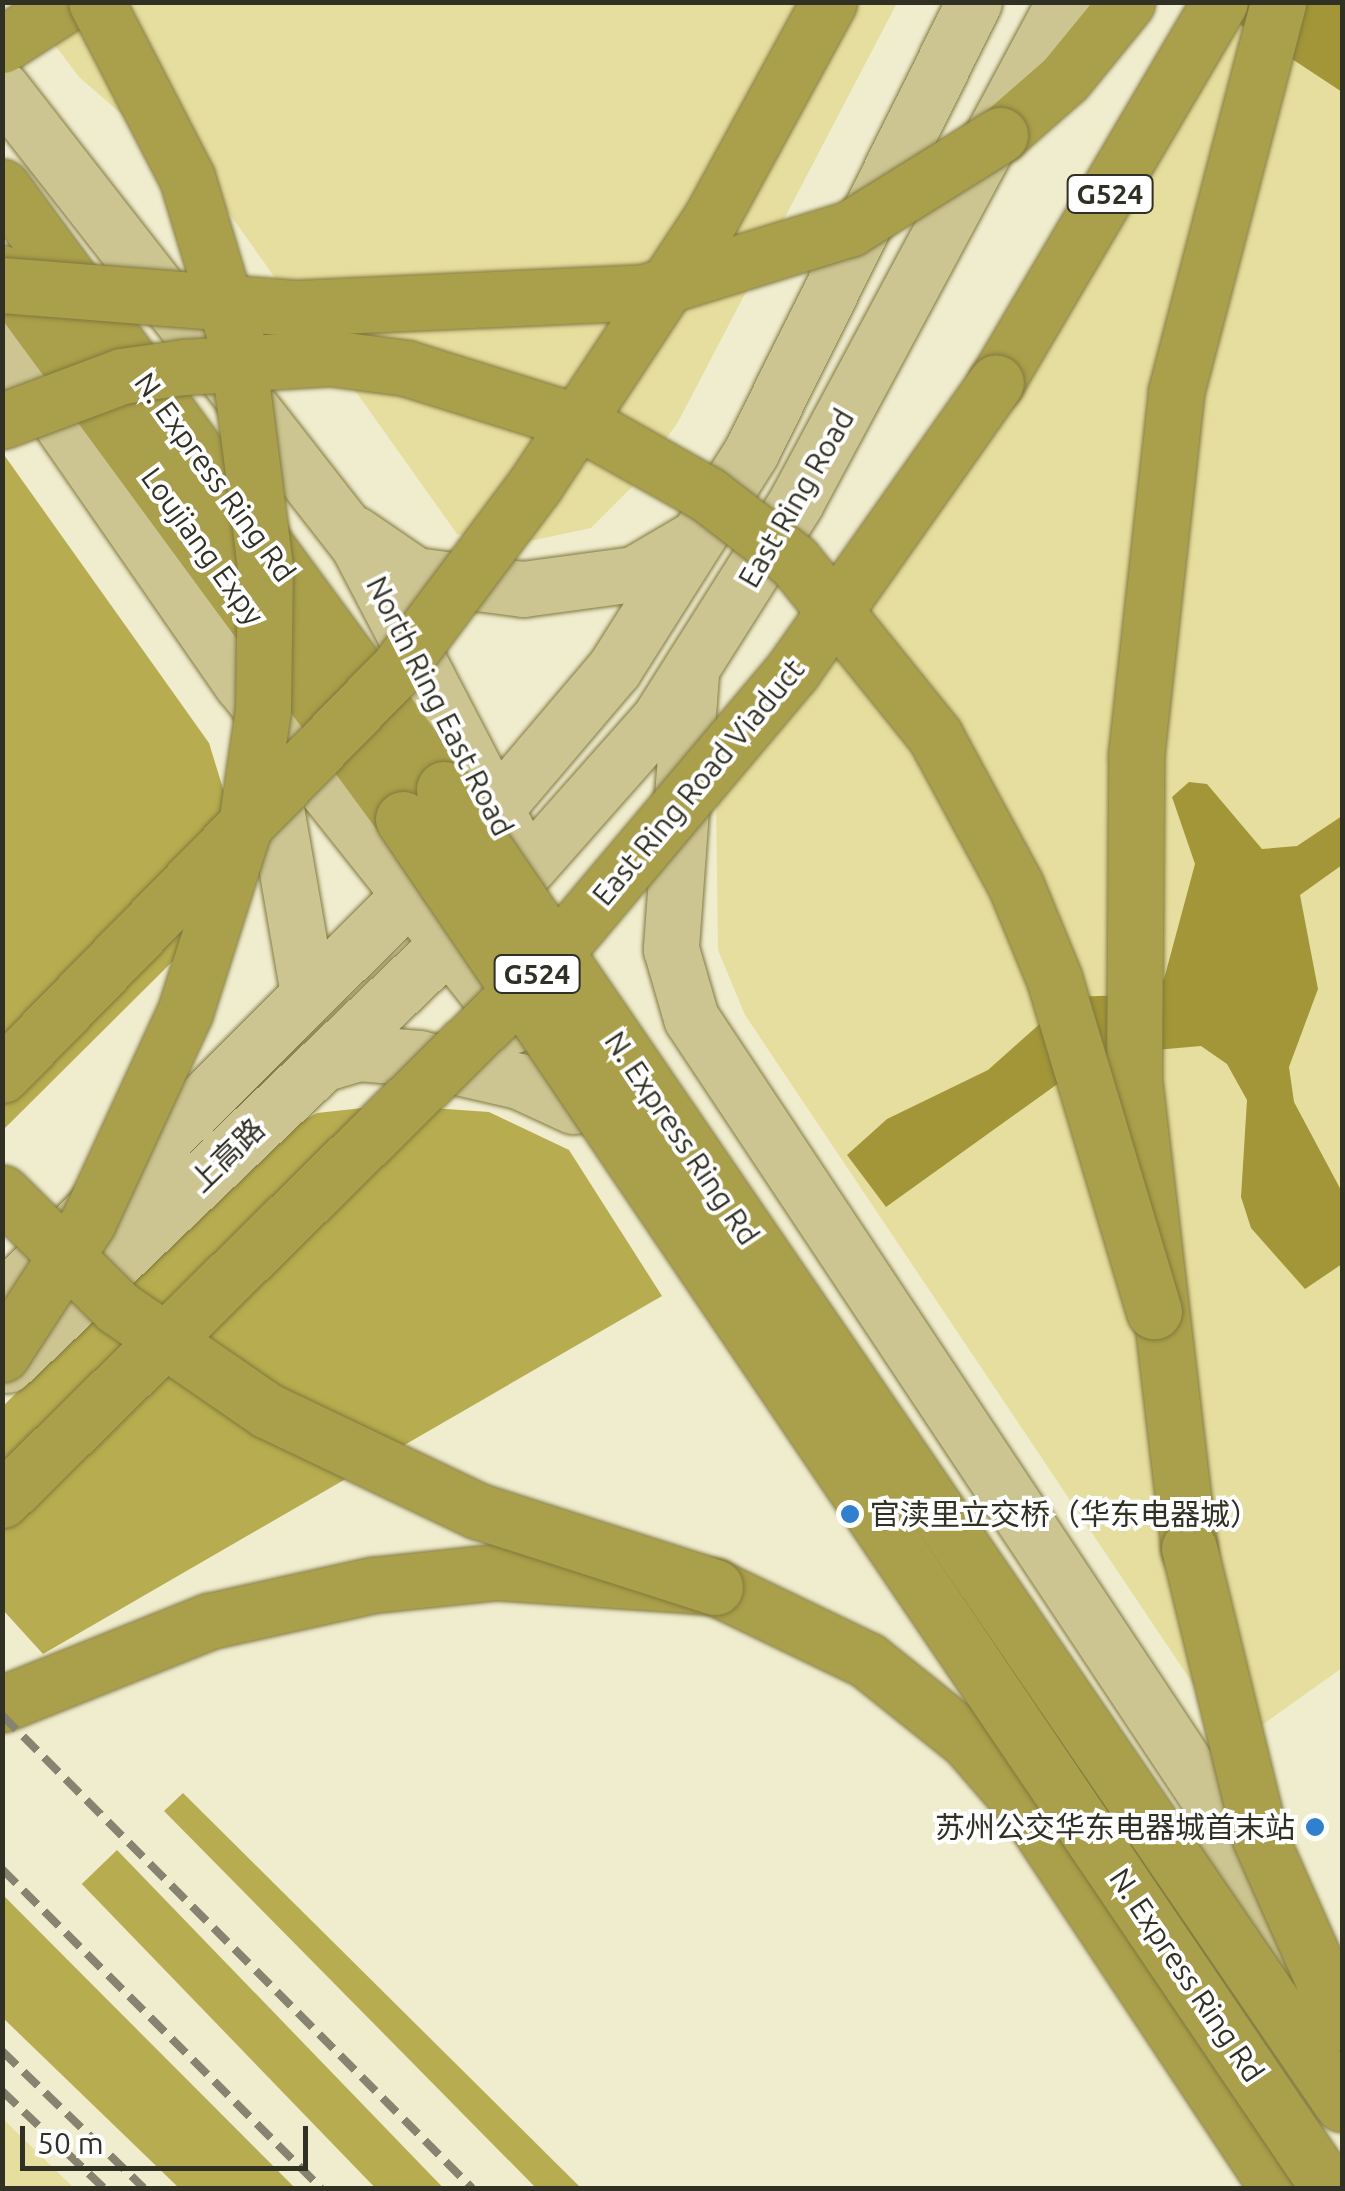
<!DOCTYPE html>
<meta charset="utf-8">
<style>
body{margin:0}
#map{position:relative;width:1345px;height:2191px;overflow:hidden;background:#f0edcf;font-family:Ubuntu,"Noto Sans SC",sans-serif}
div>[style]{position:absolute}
.green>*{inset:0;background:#e6de9e}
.forest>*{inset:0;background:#b7ac4f;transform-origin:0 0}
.water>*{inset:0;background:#a29638}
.roads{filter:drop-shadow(0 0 2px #80783d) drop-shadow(0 0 2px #80783d)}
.primary>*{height:55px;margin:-27.5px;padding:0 27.5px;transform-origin:27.5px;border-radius:27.5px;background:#ccc592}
.highway>*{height:55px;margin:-27.5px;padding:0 27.5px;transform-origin:27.5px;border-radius:27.5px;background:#aa9f4a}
.rail>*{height:8px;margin-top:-4px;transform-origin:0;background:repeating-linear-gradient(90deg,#868470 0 20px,transparent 0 30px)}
.bridges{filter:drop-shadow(0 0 2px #80783d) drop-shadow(0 0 2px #80783d)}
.highway-bridge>*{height:55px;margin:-27.5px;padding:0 27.5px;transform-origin:27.5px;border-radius:27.5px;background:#aa9f4a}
.dots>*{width:28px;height:28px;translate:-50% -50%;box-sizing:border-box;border:5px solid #fff;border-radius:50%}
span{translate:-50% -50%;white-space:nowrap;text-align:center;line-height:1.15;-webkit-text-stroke:8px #fff;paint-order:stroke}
.shield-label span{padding:2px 8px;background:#fff;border:2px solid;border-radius:8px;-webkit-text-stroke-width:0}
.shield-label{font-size:28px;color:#313024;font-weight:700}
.street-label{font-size:30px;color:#313024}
.poi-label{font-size:30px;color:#313024}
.left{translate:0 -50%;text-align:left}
.right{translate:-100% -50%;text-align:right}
.frame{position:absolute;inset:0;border:5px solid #313024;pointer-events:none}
.scale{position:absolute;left:20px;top:2126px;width:288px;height:45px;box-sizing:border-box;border:5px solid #313024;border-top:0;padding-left:12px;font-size:30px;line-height:35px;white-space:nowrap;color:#313024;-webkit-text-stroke:8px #fff;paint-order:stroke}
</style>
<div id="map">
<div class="green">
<div style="clip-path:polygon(23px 3px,897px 3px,678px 422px,632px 487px,591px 528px,507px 546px,457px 534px,219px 199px,79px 77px)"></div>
<div style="clip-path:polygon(1233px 20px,1342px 92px,1342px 1668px,1234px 1745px,745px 1015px,718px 950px,716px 798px)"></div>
<div style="clip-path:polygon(2px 2119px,3px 2119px,74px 2188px,3px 2188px)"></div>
</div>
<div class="forest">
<div style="clip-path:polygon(2px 452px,209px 743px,229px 808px,179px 955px,3px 1130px)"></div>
<div style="clip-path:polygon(390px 1105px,489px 1112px,569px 1150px,662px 1296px,43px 1654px,3px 1610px,3px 1406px,284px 1131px,317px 1113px)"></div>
<div style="clip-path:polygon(183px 1793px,581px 2188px,536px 2188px,164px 1811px)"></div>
<div style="left:117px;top:1850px;width:474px;height:49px;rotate:46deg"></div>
<div style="clip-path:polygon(3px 1895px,295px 2188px,179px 2188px,3px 2018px)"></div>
</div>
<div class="water">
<div style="clip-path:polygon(1208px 3px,1342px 3px,1342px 92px,1233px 20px)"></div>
<div style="clip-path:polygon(1207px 784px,1262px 849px,1297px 846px,1342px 816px,1342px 865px,1300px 895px,1318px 989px,1289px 1067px,1294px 1102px,1342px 1192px,1342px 1264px,1305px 1289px,1251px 1228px,1241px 1197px,1247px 1100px,1227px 1064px,1201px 1046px,1144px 1051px,1070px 1075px,886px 1207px,847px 1155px,887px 1119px,988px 1070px,1070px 997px,1127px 995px,1164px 979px,1195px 864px,1172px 797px,1189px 782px)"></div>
</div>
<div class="roads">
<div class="primary">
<div style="left:2px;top:89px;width:579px;rotate:52.02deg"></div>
<div style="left:358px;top:545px;width:347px;rotate:62.5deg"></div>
<div style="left:2px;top:338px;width:421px;rotate:55.3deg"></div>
<div style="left:242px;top:684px;width:436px;rotate:51.5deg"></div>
<div style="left:355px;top:534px;width:73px;rotate:34.3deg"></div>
<div style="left:415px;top:575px;width:109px;rotate:7.4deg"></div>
<div style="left:523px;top:589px;width:112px;rotate:-7.7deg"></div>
<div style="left:634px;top:574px;width:73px;rotate:-30.4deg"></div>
<div style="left:691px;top:674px;width:276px;rotate:94.2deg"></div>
<div style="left:671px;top:949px;width:72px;rotate:73.8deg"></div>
<div style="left:691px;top:1018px;width:1037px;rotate:56.45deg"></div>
<div style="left:267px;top:756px;width:242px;rotate:80.2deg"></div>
<div style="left:322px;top:1064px;width:38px;rotate:-17deg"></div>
<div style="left:358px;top:1053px;width:61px;rotate:4.7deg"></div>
<div style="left:419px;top:1058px;width:103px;rotate:13deg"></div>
<div style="left:519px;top:1081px;width:60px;rotate:24.8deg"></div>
<div style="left:2px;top:1300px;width:688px;rotate:-44.82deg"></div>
<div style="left:490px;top:815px;width:192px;rotate:-49.7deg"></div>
<div style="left:614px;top:669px;width:257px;rotate:-57.7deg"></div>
<div style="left:751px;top:452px;width:502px;rotate:-63.64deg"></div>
<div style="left:7px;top:1365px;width:721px;rotate:-43.71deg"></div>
<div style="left:528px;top:867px;width:198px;rotate:-48.5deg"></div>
<div style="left:659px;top:719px;width:257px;rotate:-57.7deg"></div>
<div style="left:796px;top:502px;width:567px;rotate:-61.81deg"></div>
<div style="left:1201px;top:1853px;width:204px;rotate:50.4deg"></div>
</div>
<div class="highway">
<div style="left:2px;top:45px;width:80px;rotate:-32.7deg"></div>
<div style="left:1000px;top:135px;width:86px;rotate:-41.2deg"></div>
<div style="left:1065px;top:78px;width:98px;rotate:-50.8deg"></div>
<div style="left:2px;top:187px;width:747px;rotate:53.71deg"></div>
<div style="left:2px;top:273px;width:677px;rotate:53.71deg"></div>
<div style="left:996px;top:382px;width:441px;rotate:-59.5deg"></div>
<div style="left:1189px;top:1548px;width:470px;rotate:-96.7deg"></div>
<div style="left:1134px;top:1081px;width:325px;rotate:-89.6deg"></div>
<div style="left:1136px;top:756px;width:366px;rotate:-83.7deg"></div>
<div style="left:1176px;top:392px;width:403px;rotate:-75.3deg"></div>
<div style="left:2px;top:1704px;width:224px;rotate:-21.8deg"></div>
<div style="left:210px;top:1621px;width:167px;rotate:-12.5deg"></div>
<div style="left:373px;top:1585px;width:125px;rotate:-6deg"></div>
<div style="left:497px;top:1572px;width:219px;rotate:3.9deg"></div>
<div style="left:715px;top:1587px;width:169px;rotate:25.7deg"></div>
<div style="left:867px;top:1660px;width:128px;rotate:38.7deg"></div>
<div style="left:967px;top:1740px;width:91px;rotate:49deg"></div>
<div style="left:1027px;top:1809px;width:455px;rotate:56.5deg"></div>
</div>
</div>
<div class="rail">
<div style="left:2px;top:1715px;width:667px;rotate:45.18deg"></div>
<div style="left:2px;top:1869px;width:451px;rotate:45deg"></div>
<div style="left:2px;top:2051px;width:197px;rotate:44deg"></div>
<div style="left:2px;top:2091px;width:141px;rotate:43.6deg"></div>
</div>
<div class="bridges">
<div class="highway-bridge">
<div style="left:2px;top:285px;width:296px;rotate:4.5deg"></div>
<div style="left:297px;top:308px;width:348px;rotate:-2.6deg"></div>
<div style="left:645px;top:292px;width:214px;rotate:-17.2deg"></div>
<div style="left:849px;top:229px;width:178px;rotate:-31.9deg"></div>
<div style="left:2px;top:421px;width:128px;rotate:-20.6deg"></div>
<div style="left:122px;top:376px;width:63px;rotate:-8.3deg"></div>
<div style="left:184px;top:367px;width:146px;rotate:-3.5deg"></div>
<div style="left:330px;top:358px;width:77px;rotate:7.5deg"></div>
<div style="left:406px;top:368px;width:183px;rotate:17.4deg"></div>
<div style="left:581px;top:423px;width:145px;rotate:29.4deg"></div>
<div style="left:707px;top:494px;width:110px;rotate:37.6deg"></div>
<div style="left:794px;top:561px;width:225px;rotate:51.1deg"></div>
<div style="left:935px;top:736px;width:170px;rotate:61.6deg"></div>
<div style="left:1016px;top:886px;width:100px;rotate:67.6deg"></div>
<div style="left:1054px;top:978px;width:348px;rotate:73.3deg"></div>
<div style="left:444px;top:789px;width:1592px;rotate:55.67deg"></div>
<div style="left:403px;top:819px;width:1653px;rotate:55.93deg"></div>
<div style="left:2px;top:1075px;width:568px;rotate:-45.78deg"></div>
<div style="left:398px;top:668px;width:229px;rotate:-53.2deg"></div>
<div style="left:535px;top:485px;width:318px;rotate:-56.6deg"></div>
<div style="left:710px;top:220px;width:248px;rotate:-61.4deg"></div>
<div style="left:2px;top:1193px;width:162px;rotate:44.7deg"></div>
<div style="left:117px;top:1307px;width:183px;rotate:34.6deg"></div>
<div style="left:268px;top:1411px;width:233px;rotate:25.5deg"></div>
<div style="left:478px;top:1511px;width:249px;rotate:17.8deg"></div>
<div style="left:2px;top:1354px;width:158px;rotate:-56.9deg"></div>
<div style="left:88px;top:1222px;width:231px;rotate:-65.2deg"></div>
<div style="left:185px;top:1012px;width:204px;rotate:-72.3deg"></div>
<div style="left:247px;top:818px;width:109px;rotate:-81.6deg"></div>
<div style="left:263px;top:710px;width:143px;rotate:-89.2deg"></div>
<div style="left:265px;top:567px;width:229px;rotate:-97.3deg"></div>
<div style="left:236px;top:340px;width:169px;rotate:-106.8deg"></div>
<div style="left:187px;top:178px;width:198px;rotate:-117.3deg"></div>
<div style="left:2px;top:1500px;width:752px;rotate:-44.51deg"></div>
<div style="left:538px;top:973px;width:396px;rotate:-49.9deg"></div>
<div style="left:793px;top:670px;width:352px;rotate:-54.8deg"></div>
<div style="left:1189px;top:1548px;width:299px;rotate:76.2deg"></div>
<div style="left:1260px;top:1838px;width:202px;rotate:66.1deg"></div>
</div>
</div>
<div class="dots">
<div style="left:850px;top:1514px;background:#317fcf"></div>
<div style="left:1315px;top:1827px;background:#317fcf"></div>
</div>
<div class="shield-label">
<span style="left:1110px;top:194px">G524</span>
<span style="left:537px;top:974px">G524</span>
</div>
<div class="street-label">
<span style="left:215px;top:477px;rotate:54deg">N. Express Ring Rd</span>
<span style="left:796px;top:498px;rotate:-60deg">East Ring Road</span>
<span style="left:203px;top:546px;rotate:54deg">Loujiang Expy</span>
<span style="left:440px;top:706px;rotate:63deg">North Ring East Road</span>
<span style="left:698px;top:782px;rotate:-50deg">East Ring Road Viaduct</span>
<span style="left:682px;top:1138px;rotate:56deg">N. Express Ring Rd</span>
<span style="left:227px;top:1155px;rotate:-44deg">上高路</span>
<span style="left:1187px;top:1975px;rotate:56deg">N. Express Ring Rd</span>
</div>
<div class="poi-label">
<span class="left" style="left:870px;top:1514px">官渎里立交桥（华东电器城）</span>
<span class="right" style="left:1295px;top:1827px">苏州公交华东电器城首末站</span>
</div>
<div class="frame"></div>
<div class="scale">50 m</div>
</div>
